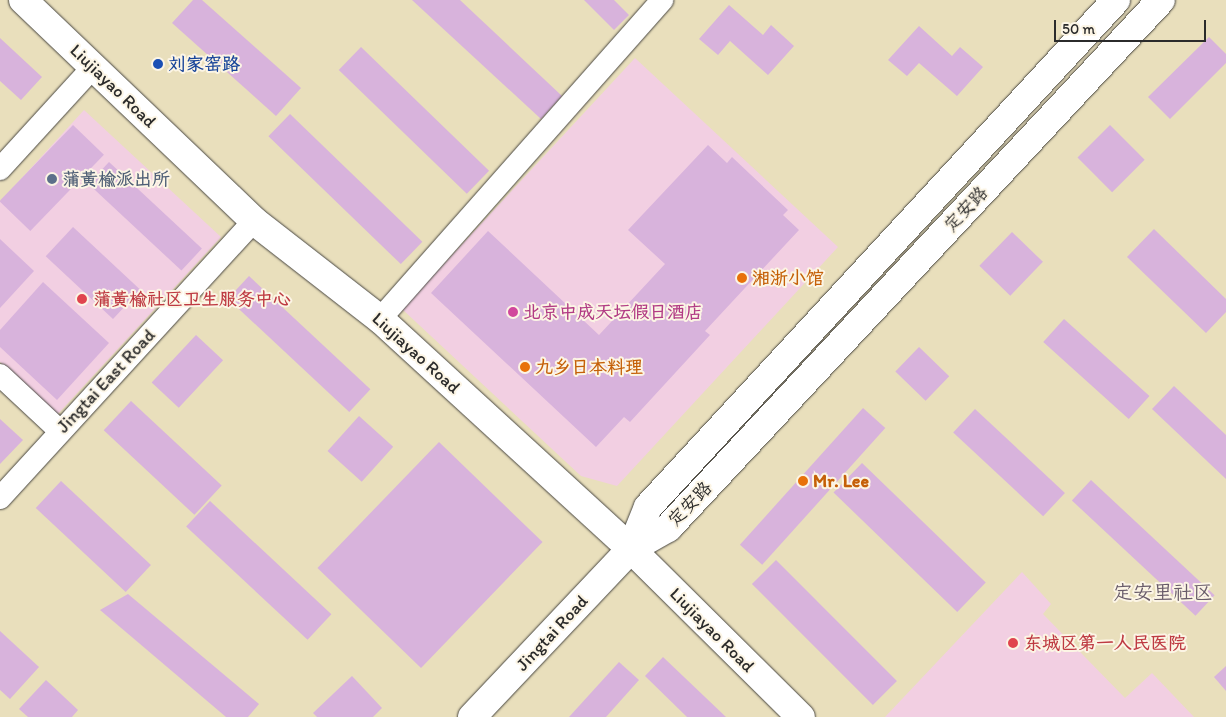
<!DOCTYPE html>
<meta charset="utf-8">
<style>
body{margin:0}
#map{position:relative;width:1226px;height:717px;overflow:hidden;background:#e9dfbc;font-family:Itim,"LXGW WenKai TC",sans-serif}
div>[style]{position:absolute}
.built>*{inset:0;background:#f2cfe2}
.building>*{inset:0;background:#d8b3dc;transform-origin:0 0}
.roads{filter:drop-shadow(0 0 1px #484641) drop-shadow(0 0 1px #484641)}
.minor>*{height:22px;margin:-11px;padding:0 11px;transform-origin:11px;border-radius:11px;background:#fff}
.tertiary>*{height:28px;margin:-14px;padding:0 14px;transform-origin:14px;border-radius:14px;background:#fff}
.dots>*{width:14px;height:14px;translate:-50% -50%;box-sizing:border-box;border:2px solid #fcf5e5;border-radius:50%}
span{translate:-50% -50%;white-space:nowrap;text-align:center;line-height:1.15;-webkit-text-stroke:4px #fcf5e5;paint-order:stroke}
.transit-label{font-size:18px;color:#164399;font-weight:700}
.left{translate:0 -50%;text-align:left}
.street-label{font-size:18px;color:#2b2b2b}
.service-label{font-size:18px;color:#4e5e75;font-weight:700}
.food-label{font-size:18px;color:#c56008;font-weight:700}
.health-label{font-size:18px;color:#be3a42;font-weight:700}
.hotel-label{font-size:18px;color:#b23c85;font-weight:700}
.quarter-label{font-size:20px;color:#685b69}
.scale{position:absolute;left:1054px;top:20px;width:152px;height:22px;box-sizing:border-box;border:2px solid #2b2b2b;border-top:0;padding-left:6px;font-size:15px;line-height:18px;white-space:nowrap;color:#2b2b2b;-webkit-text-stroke:4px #fcf5e5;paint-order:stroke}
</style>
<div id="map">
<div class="built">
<div style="clip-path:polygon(635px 58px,838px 247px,617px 486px,581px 476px,402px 309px)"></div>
<div style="clip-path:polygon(84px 110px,221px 237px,57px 415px,0 362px,0 202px)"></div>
<div style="clip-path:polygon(1022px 572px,1051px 604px,1043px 614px,1125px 698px,1152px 673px,1194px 717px,885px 717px)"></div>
</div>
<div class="building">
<div style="clip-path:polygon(193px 0,202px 0,301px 88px,276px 116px,172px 23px)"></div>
<div style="clip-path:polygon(412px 0,460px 0,562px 96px,541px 119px)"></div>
<div style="clip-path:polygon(584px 0,614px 0,629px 15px,614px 30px)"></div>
<div style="clip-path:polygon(729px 5px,763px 35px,771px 25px,794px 46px,768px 75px,730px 41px,718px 55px,699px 39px)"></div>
<div style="clip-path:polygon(919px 26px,952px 56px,960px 47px,983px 67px,957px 96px,919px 63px,907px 76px,888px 60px)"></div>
<div style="clip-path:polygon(1209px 37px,1226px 54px,1226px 63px,1170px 119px,1148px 97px)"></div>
<div style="clip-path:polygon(0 38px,42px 77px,21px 100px,0 81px)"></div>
<div style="left:361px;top:47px;width:178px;height:32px;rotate:44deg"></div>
<div style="left:290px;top:114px;width:184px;height:31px;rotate:44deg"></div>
<div style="left:73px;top:125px;width:43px;height:106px;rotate:44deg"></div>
<div style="left:1110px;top:125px;width:49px;height:46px;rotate:45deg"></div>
<div style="clip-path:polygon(708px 145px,727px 163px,732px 157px,788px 210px,783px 215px,799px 230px,705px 331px,710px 335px,630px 422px,624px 417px,596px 447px,431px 293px,488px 231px,599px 335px,665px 264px,628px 230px)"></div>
<div style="left:109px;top:162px;width:127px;height:30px;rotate:43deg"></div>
<div style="left:73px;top:227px;width:92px;height:40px;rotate:43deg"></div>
<div style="clip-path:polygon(1154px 229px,1226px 299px,1226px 312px,1206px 333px,1127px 257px)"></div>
<div style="left:1012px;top:232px;width:43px;height:47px;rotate:44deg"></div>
<div style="clip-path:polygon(0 239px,34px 271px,0 308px)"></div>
<div style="left:249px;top:276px;width:166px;height:31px;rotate:43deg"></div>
<div style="clip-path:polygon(43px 282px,109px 343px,57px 400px,0 347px,0 330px)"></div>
<div style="left:1064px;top:319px;width:115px;height:31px;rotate:42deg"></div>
<div style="left:196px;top:335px;width:37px;height:65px;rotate:43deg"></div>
<div style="left:919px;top:347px;width:42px;height:34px;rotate:44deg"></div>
<div style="clip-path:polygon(1174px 386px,1226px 435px,1226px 479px,1152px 409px)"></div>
<div style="left:131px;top:401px;width:124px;height:40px;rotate:43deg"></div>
<div style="left:863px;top:408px;width:30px;height:184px;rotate:42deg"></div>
<div style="left:975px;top:409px;width:123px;height:32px;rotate:43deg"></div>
<div style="left:359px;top:416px;width:46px;height:47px;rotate:42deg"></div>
<div style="clip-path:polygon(0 419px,23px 440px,0 464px)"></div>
<div style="left:439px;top:442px;width:144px;height:175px;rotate:44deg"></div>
<div style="left:862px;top:463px;width:172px;height:41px;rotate:44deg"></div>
<div style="left:1091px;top:480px;width:169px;height:28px;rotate:43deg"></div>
<div style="left:61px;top:481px;width:123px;height:37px;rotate:43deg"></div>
<div style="left:210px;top:501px;width:166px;height:35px;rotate:43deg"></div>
<div style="left:776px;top:560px;width:171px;height:34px;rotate:45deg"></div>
<div style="clip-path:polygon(128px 594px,259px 704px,248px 717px,226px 717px,100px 610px)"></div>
<div style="clip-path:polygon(0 631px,39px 667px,10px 699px,0 690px)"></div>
<div style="clip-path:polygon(663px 657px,726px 717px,687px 717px,645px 676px)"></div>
<div style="clip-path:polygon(619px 662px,639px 680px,606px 717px,569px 717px)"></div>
<div style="clip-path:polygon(1226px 666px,1226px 691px,1214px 677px)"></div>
<div style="clip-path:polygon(352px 676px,382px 708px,373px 717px,317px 717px,313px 713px)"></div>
<div style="clip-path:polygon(46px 680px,78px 710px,72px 717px,28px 717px,19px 709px)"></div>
</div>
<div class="roads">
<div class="minor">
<div style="left:0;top:169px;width:138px;rotate:-47.6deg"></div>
<div style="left:380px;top:319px;width:426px;rotate:-48.5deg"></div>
<div style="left:0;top:375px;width:82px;rotate:43deg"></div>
<div style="left:0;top:498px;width:376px;rotate:-47.5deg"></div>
</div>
<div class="tertiary">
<div style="left:23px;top:0;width:320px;rotate:43.7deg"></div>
<div style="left:254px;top:221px;width:160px;rotate:37.9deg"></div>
<div style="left:380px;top:319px;width:340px;rotate:42.5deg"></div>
<div style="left:631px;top:549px;width:239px;rotate:44.7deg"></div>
<div style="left:631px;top:549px;width:45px;rotate:-68deg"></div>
<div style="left:648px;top:507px;width:690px;rotate:-47.29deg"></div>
<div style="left:472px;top:717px;width:231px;rotate:-46.6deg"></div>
<div style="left:631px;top:549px;width:43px;rotate:-29.6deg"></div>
<div style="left:668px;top:528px;width:722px;rotate:-46.96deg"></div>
</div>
</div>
<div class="dots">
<div style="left:158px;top:64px;background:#1a4fb4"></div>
<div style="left:52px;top:179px;background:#5c6f8a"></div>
<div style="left:742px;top:278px;background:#e8710a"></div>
<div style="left:82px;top:299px;background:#e0444e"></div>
<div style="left:513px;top:312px;background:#d1479c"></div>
<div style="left:525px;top:367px;background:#e8710a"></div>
<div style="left:803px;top:481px;background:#e8710a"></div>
<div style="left:1013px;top:643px;background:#e0444e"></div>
</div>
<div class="transit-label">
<span class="left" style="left:168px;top:64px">刘家窑路</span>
</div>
<div class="street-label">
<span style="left:113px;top:86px;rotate:44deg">Liujiayao Road</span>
<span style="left:966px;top:209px;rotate:-47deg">定安路</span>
<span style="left:416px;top:353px;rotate:42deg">Liujiayao Road</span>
<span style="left:106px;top:381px;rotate:-47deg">Jingtai East Road</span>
<span style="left:690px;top:504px;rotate:-46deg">定安路</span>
<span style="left:712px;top:630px;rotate:45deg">Liujiayao Road</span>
<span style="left:552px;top:633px;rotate:-47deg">Jingtai Road</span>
</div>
<div class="service-label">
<span class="left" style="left:62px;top:179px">蒲黄榆派出所</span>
</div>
<div class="food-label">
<span class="left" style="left:752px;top:278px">湘浙小馆</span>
<span class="left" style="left:535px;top:367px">九乡日本料理</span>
<span class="left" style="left:813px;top:481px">Mr. Lee</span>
</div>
<div class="health-label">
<span class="left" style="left:93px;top:299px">蒲黄榆社区卫生服务中心</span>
<span class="left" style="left:1024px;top:643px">东城区第一人民医院</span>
</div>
<div class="hotel-label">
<span class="left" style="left:523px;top:312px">北京中成天坛假日酒店</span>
</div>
<div class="quarter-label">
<span style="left:1163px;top:592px">定安里社区</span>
</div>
<div class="scale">50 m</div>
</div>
